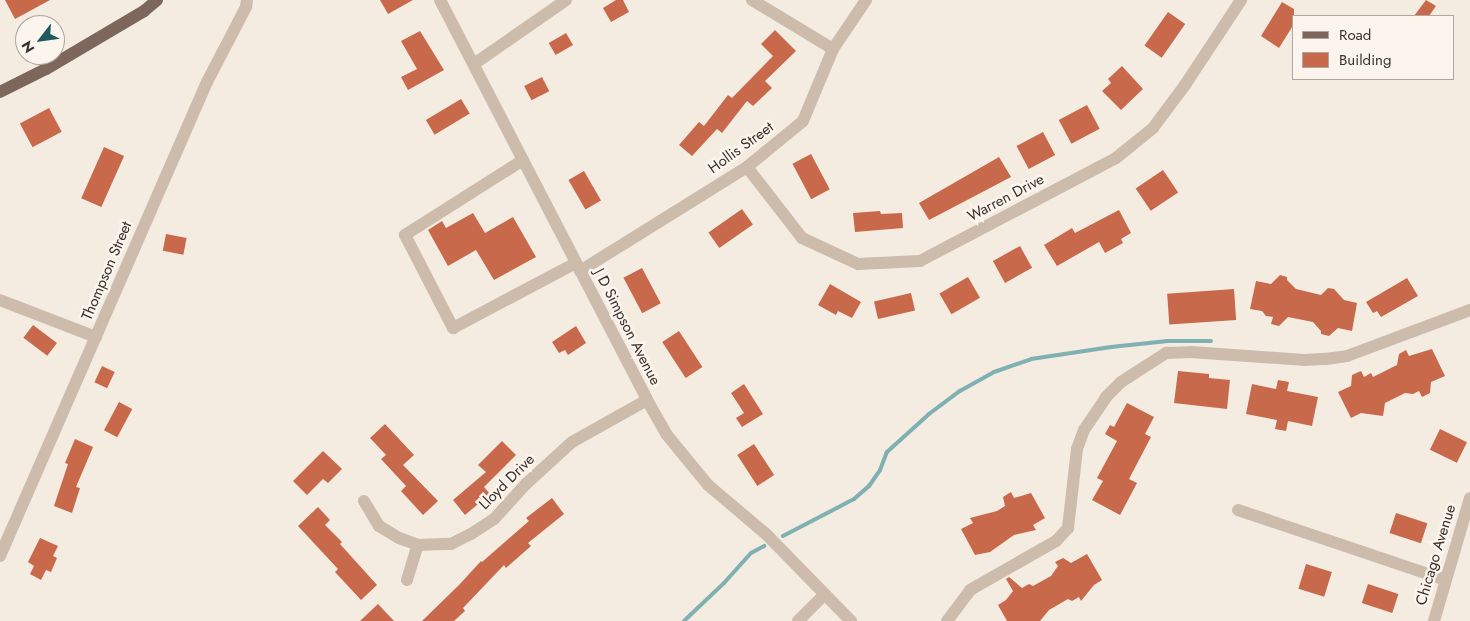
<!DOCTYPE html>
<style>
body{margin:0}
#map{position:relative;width:1470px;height:621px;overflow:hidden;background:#f4ebe1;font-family:Jost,sans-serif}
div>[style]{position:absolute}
.stream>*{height:4px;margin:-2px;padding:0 2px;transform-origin:2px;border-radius:2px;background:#7fb0b2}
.building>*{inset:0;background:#c8694b;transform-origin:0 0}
.minor>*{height:12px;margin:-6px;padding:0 6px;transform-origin:6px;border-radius:6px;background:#cdbbac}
.major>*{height:12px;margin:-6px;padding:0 6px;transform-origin:6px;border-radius:6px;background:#7d675c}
span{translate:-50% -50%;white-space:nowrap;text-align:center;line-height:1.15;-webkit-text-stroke:5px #fbf5ee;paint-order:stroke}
.street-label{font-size:15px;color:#3b302b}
.legend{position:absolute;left:1292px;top:15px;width:162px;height:65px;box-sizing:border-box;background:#fbf5ee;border:1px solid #aea6a0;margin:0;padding:6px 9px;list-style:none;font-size:15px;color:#3b302b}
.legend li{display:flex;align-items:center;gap:10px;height:25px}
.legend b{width:25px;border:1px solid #aea6a0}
.north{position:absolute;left:15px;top:15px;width:50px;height:50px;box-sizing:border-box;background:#fbf5ee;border:1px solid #aea6a0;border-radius:50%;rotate:240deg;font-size:14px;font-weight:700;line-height:20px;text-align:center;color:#3b302b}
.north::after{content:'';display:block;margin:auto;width:18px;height:22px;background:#1f5a5e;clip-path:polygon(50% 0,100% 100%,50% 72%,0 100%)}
</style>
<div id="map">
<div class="stream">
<div style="left:783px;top:536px;width:80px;rotate:-27.5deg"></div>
<div style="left:854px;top:499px;width:20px;rotate:-41deg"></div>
<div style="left:869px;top:486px;width:19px;rotate:-55deg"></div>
<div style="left:880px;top:470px;width:19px;rotate:-69deg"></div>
<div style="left:887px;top:452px;width:57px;rotate:-42.1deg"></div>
<div style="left:929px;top:414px;width:39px;rotate:-37deg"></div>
<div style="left:960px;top:391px;width:39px;rotate:-29deg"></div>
<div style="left:994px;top:372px;width:39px;rotate:-19deg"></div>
<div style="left:1031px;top:359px;width:81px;rotate:-8.5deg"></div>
<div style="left:1111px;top:347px;width:57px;rotate:-6deg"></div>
<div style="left:1168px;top:341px;width:43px"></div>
<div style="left:684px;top:621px;width:55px;rotate:-43.5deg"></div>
<div style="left:724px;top:583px;width:40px;rotate:-48deg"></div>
<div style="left:751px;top:553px;width:15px;rotate:-28deg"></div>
</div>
<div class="building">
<div style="clip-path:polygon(5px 0,50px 0,15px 19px)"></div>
<div style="clip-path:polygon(380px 0,413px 0,388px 14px)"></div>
<div style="clip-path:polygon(616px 0,623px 0,629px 12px,611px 22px,603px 8px)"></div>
<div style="clip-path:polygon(1426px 0,1436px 6px,1429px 16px,1414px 16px)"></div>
<div style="clip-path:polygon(1282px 2px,1294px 9px,1294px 24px,1279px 48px,1261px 36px)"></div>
<div style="left:1168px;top:12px;width:21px;height:41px;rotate:35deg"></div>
<div style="clip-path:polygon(775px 30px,796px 51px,765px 81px,772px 88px,753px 106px,747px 101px,722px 133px,717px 129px,692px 156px,679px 145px,699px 122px,704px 126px,728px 95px,732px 98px,773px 56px,761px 44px)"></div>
<div style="clip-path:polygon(420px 31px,444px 70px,408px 90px,401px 77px,417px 69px,401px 41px)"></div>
<div style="left:566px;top:33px;width:14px;height:20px;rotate:60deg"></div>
<div style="clip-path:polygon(1122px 66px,1143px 89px,1121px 110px,1102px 91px,1111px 83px,1108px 79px)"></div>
<div style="left:542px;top:77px;width:16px;height:20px;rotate:63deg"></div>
<div style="left:461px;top:99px;width:17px;height:41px;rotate:59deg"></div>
<div style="left:1087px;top:105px;width:27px;height:32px;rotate:62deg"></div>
<div style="left:49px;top:108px;width:27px;height:33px;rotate:62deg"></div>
<div style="left:1043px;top:132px;width:26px;height:30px;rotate:62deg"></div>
<div style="left:104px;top:147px;width:22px;height:56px;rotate:24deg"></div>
<div style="left:811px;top:154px;width:40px;height:21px;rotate:62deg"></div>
<div style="clip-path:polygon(999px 157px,1011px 177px,929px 220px,919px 203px)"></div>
<div style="left:1163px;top:170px;width:27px;height:33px;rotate:56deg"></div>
<div style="left:584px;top:171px;width:34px;height:18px;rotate:60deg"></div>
<div style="left:742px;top:209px;width:19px;height:41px;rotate:55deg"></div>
<div style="clip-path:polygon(1119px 210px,1131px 233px,1121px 239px,1123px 243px,1105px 253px,1099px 242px,1057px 266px,1044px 245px,1072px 228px,1075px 233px)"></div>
<div style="clip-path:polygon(880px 211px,881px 214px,902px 213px,903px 228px,855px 232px,853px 213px)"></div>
<div style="clip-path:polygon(473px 213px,485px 233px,513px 217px,536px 257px,494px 280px,476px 250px,448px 266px,428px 230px,442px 221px,446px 228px)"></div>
<div style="left:166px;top:234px;width:21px;height:17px;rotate:11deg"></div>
<div style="left:1020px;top:246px;width:25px;height:31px;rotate:61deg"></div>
<div style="left:642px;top:268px;width:40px;height:21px;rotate:62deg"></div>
<div style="clip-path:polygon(1280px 275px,1287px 277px,1287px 280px,1296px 289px,1321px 295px,1328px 288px,1334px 289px,1344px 300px,1357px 303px,1352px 331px,1338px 328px,1329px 336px,1321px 334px,1321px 331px,1313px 322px,1288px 317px,1279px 326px,1271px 324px,1273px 317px,1266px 316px,1262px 311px,1250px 309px,1256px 281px,1271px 284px)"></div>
<div style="left:968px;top:277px;width:24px;height:33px;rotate:60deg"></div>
<div style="clip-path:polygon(1407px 278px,1418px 296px,1381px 317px,1377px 311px,1373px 313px,1366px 302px)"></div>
<div style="clip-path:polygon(830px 284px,861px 302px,852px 318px,838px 311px,836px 315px,818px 305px)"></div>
<div style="left:1234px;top:289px;width:31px;height:67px;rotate:86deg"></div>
<div style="left:911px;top:293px;width:18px;height:38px;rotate:77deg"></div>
<div style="left:33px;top:325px;width:30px;height:16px;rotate:37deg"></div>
<div style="clip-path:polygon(576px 326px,586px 343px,568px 355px,565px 350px,559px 353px,552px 342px)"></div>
<div style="left:679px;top:331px;width:43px;height:20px;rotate:57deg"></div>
<div style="clip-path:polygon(1432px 349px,1445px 376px,1431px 382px,1430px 393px,1422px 397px,1419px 391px,1413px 394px,1405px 393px,1385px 403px,1383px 416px,1361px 413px,1351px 418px,1338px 392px,1351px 386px,1352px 375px,1361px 371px,1364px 377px,1371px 373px,1373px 377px,1397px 365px,1399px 354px,1406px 350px,1409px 356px)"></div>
<div style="left:102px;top:366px;width:14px;height:18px;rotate:25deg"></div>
<div style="clip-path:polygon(1178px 371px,1209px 374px,1209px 378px,1230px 380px,1227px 409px,1174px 403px)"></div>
<div style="clip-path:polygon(1278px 380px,1289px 382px,1287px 391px,1318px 397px,1312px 426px,1288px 421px,1286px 431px,1275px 429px,1277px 420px,1246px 414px,1252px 384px,1276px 389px)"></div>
<div style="clip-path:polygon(744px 384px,763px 414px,742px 427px,736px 418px,744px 413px,731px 393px)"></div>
<div style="left:119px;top:402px;width:15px;height:32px;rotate:28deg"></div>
<div style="clip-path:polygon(1127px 403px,1154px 417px,1145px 434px,1151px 437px,1129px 479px,1137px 483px,1120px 515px,1092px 500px,1103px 481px,1097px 478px,1117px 441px,1105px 434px,1110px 425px,1114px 427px)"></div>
<div style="clip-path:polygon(385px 424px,414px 455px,403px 465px,438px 501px,423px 515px,401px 491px,406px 486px,381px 459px,386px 455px,370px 438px)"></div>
<div style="left:1440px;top:429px;width:30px;height:23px;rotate:26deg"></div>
<div style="clip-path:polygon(75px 439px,93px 447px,76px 487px,80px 488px,72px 513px,54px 506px,68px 464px,65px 463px)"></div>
<div style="clip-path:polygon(502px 441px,516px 455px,484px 487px,490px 494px,465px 515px,453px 500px,486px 472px,478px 465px)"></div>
<div style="left:754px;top:444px;width:37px;height:20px;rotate:57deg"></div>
<div style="clip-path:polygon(323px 451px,342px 469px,328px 483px,323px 479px,307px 495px,293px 481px)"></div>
<div style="clip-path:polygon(1011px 492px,1014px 498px,1031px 493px,1045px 518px,1033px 525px,1036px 530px,1014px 535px,990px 552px,975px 555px,961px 529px,973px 523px,970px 518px,997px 511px,1005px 506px,1003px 497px)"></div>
<div style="clip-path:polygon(552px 498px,564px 514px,528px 543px,531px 546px,506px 568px,504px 565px,463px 608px,465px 611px,454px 621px,422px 621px,459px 585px,481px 561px,482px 562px,529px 521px,526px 518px)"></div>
<div style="clip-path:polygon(318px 507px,330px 520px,325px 525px,342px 542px,340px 544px,377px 585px,361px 600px,335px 572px,338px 569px,298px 526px)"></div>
<div style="left:1396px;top:513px;width:33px;height:21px;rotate:18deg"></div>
<div style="clip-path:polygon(40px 538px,58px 546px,53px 556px,57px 558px,51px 572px,46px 570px,41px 580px,30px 574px,34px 566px,28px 562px)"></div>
<div style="clip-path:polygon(1087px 554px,1102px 580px,1094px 585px,1081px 601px,1079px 597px,1072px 601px,1068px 599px,1049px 610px,1040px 621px,1007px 621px,998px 605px,1006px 600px,1013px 591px,1006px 579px,1009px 577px,1022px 588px,1029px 584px,1033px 586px,1051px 576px,1058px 566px,1055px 562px,1063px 558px,1071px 563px)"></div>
<div style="left:1306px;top:564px;width:27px;height:26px;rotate:17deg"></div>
<div style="left:1368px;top:584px;width:32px;height:20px;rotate:18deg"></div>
<div style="clip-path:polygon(378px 604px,394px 621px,360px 621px)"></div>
</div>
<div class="minor">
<div style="left:440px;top:0;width:450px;rotate:62.6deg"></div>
<div style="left:647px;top:400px;width:40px;rotate:60.3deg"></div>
<div style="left:667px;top:435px;width:65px;rotate:50.6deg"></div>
<div style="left:708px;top:485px;width:76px;rotate:40.2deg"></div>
<div style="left:766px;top:534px;width:122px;rotate:45.7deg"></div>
<div style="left:752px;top:0;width:95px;rotate:31.2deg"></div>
<div style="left:474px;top:64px;width:112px;rotate:-34.8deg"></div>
<div style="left:523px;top:160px;width:140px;rotate:147.6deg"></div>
<div style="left:405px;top:235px;width:105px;rotate:62.7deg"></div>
<div style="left:453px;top:328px;width:139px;rotate:-27.9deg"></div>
<div style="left:747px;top:167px;width:90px;rotate:52.2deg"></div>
<div style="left:802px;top:238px;width:62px;rotate:24.9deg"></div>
<div style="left:858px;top:264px;width:62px;rotate:-2.8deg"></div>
<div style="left:920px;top:261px;width:221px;rotate:-27.7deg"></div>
<div style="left:1116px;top:158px;width:48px;rotate:-39deg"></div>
<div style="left:1153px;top:128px;width:54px;rotate:-53.3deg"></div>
<div style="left:1185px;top:85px;width:102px;rotate:-56.6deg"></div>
<div style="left:580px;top:271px;width:197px;rotate:-31.9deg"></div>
<div style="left:747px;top:167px;width:72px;rotate:-39.4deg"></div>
<div style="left:803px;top:121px;width:78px;rotate:-67.4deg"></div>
<div style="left:833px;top:49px;width:59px;rotate:-56deg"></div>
<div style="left:0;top:300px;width:103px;rotate:21.1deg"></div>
<div style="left:364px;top:501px;width:29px;rotate:59deg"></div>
<div style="left:379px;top:526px;width:23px;rotate:31deg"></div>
<div style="left:399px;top:538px;width:20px;rotate:20deg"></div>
<div style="left:418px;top:545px;width:33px;rotate:-2deg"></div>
<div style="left:451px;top:544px;width:22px;rotate:-27deg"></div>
<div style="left:471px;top:534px;width:27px;rotate:-33deg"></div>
<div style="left:494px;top:519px;width:47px;rotate:-47.6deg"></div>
<div style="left:526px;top:484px;width:62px;rotate:-42.4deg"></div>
<div style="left:572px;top:442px;width:86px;rotate:-29.2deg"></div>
<div style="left:1238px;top:510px;width:219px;rotate:18.6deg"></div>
<div style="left:0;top:556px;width:517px;rotate:-66.41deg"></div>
<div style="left:207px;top:82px;width:85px;rotate:-62.5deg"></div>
<div style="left:246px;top:7px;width:7px;rotate:-82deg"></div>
<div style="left:407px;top:580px;width:37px;rotate:-73deg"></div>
<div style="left:798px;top:621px;width:38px;rotate:-45deg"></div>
<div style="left:947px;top:621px;width:39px;rotate:-53deg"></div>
<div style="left:970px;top:590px;width:99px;rotate:-29.7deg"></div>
<div style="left:1056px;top:541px;width:18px;rotate:-47deg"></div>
<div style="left:1068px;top:528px;width:80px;rotate:-83.5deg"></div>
<div style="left:1077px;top:449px;width:20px;rotate:-70deg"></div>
<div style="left:1084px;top:430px;width:40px;rotate:-56deg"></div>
<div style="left:1106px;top:397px;width:21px;rotate:-45deg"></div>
<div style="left:1121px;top:382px;width:54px;rotate:-32.8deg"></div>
<div style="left:1166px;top:353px;width:25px;rotate:-2deg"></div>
<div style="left:1191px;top:352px;width:113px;rotate:4deg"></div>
<div style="left:1304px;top:360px;width:22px;rotate:-3deg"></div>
<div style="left:1326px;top:359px;width:21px;rotate:-8deg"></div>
<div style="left:1347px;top:356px;width:131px;rotate:-20.5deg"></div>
<div style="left:1434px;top:621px;width:128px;rotate:-73.7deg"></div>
</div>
<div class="major">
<div style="left:0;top:92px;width:51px;rotate:-26.6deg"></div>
<div style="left:46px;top:69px;width:114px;rotate:-30.6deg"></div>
<div style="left:144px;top:11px;width:17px;rotate:-40deg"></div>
</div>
<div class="street-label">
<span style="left:741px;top:148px;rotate:-36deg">Hollis Street</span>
<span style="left:1006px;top:198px;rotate:-28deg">Warren Drive</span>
<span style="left:107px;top:271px;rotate:-67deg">Thompson Street</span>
<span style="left:627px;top:327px;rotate:63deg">J D Simpson Avenue</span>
<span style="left:507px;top:482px;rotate:-45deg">Lloyd Drive</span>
<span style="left:1436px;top:555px;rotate:-73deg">Chicago Avenue</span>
</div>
<ul class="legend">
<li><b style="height:6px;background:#7d675c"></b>Road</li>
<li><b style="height:14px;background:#c8694b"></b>Building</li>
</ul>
<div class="north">N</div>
</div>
